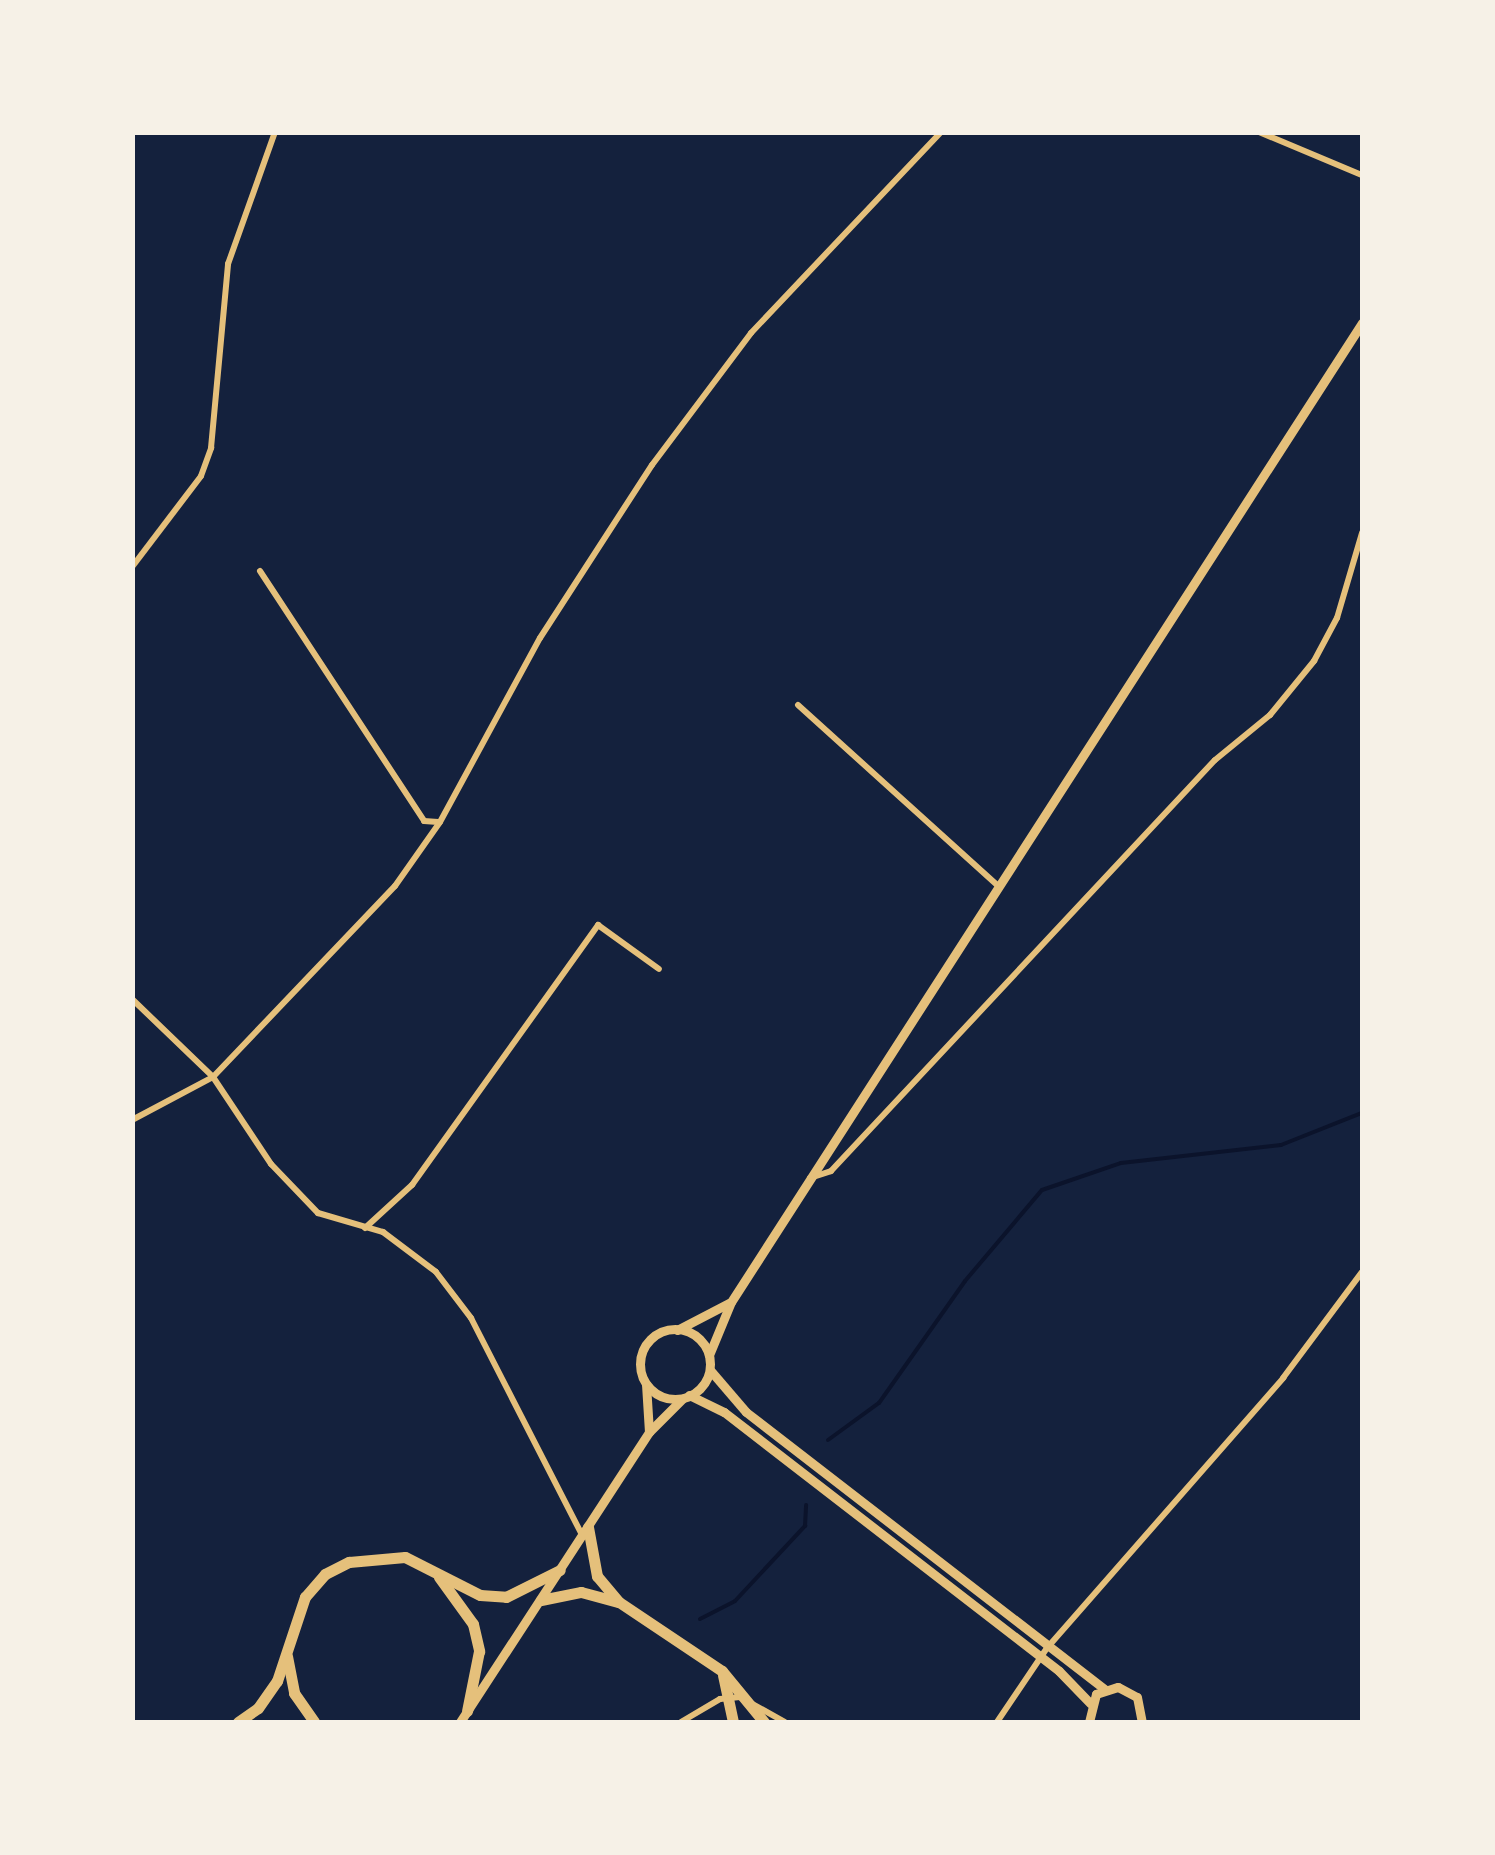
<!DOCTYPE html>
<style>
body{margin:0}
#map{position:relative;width:1495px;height:1855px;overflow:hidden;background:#14213d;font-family:Roboto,sans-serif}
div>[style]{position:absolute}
.stream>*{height:4px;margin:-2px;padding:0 2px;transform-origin:2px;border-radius:2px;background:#0b132b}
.minor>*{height:6px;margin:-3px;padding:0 3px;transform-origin:3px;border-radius:3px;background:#e5c07b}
.tertiary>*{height:9px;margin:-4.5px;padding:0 4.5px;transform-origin:4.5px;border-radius:4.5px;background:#e5c07b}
.tertiary>.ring{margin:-4.5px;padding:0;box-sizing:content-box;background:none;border:9px solid #e5c07b;border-radius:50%}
.trunk>*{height:11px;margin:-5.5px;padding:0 5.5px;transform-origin:5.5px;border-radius:5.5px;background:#e5c07b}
span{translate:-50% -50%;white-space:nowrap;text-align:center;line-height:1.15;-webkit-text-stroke:9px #f6f1e7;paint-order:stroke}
.frame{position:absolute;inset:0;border:135px solid #f6f1e7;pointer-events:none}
</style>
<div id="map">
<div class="stream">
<div style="left:828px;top:1440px;width:63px;rotate:-36deg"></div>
<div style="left:879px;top:1403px;width:149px;rotate:-54.8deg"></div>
<div style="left:965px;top:1281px;width:119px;rotate:-49.8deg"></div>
<div style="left:1042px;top:1190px;width:83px;rotate:-18.9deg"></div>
<div style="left:1121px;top:1163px;width:161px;rotate:-6.4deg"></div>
<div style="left:1281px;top:1145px;width:87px;rotate:-21.6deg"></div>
<div style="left:700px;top:1619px;width:39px;rotate:-27deg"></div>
<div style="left:735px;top:1601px;width:103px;rotate:-47deg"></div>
<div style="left:805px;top:1526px;width:21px;rotate:-87deg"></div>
</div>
<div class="minor">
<div style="left:1259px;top:132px;width:112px;rotate:22.7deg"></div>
<div style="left:132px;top:567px;width:114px;rotate:-52.8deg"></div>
<div style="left:201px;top:476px;width:30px;rotate:-70deg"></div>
<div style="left:211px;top:448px;width:185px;rotate:-84.7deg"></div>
<div style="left:228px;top:264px;width:140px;rotate:-70.4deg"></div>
<div style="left:260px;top:571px;width:299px;rotate:56.7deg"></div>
<div style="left:424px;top:821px;width:14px;rotate:4deg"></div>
<div style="left:798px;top:705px;width:268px;rotate:42.1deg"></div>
<div style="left:132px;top:999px;width:112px;rotate:43.9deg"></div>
<div style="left:213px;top:1077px;width:105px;rotate:56.3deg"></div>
<div style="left:271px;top:1164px;width:68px;rotate:46.2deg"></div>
<div style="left:318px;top:1213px;width:68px;rotate:16.3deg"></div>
<div style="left:383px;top:1232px;width:66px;rotate:37deg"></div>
<div style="left:436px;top:1272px;width:58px;rotate:52.7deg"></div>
<div style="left:471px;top:1318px;width:244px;rotate:62.9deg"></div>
<div style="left:132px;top:1120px;width:92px;rotate:-28deg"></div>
<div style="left:213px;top:1077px;width:264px;rotate:-46.4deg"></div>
<div style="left:395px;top:886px;width:78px;rotate:-54.9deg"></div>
<div style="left:440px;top:822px;width:209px;rotate:-61.5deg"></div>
<div style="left:540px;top:638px;width:206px;rotate:-57.1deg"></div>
<div style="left:652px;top:465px;width:165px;rotate:-53.1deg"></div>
<div style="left:751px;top:333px;width:277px;rotate:-46.6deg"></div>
<div style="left:810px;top:1178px;width:22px;rotate:-18deg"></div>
<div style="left:831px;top:1171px;width:562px;rotate:-46.95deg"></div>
<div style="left:1215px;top:760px;width:71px;rotate:-39.3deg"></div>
<div style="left:1270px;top:715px;width:70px;rotate:-50.8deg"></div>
<div style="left:1314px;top:661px;width:49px;rotate:-61.9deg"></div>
<div style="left:1337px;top:618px;width:89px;rotate:-73.6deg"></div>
<div style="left:365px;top:1228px;width:64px;rotate:-42.5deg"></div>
<div style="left:412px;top:1185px;width:320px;rotate:-54.4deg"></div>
<div style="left:598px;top:925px;width:75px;rotate:35.8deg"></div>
<div style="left:681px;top:1722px;width:45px;rotate:-30.5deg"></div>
<div style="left:720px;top:1699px;width:20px;rotate:-6deg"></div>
<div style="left:740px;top:1697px;width:51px;rotate:29.1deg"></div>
<div style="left:997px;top:1722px;width:89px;rotate:-56deg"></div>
<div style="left:1047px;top:1648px;width:359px;rotate:-48.8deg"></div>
<div style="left:1283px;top:1378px;width:132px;rotate:-53.3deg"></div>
</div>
<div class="tertiary">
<div class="ring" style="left:640px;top:1329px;width:61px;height:61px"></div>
<div style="left:677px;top:1330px;width:59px;rotate:-27.4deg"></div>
<div style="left:709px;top:1355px;width:57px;rotate:-67.5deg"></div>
<div style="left:731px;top:1302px;width:1165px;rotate:-57.2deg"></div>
<div style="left:710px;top:1370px;width:55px;rotate:49.4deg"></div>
<div style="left:746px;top:1412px;width:453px;rotate:37.7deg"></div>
<div style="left:646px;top:1384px;width:48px;rotate:86.4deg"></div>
<div style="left:689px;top:1395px;width:39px;rotate:26deg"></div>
<div style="left:724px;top:1412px;width:423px;rotate:37.7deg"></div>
<div style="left:1059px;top:1671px;width:45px;rotate:45.9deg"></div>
<div style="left:460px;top:1722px;width:346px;rotate:-56.9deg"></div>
<div style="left:649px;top:1432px;width:47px;rotate:-45deg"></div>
<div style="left:1089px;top:1722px;width:29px;rotate:-76deg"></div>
<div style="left:1096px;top:1694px;width:23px;rotate:-18deg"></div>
<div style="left:1118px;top:1687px;width:21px;rotate:28deg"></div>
<div style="left:1137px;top:1697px;width:25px;rotate:79deg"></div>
</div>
<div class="trunk">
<div style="left:588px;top:1527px;width:50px;rotate:79.6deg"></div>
<div style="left:597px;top:1576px;width:34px;rotate:50deg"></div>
<div style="left:619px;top:1602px;width:124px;rotate:33.8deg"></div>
<div style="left:722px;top:1671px;width:66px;rotate:50.5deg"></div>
<div style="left:439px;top:1577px;width:58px;rotate:54.1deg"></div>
<div style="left:473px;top:1624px;width:28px;rotate:77deg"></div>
<div style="left:479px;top:1651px;width:61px;rotate:101.3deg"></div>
<div style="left:541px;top:1600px;width:41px;rotate:-11.3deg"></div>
<div style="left:581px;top:1592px;width:39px;rotate:15deg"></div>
<div style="left:287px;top:1656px;width:38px;rotate:79deg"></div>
<div style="left:294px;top:1693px;width:35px;rotate:55deg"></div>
<div style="left:723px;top:1675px;width:48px;rotate:78deg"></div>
<div style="left:238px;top:1722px;width:24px;rotate:-35deg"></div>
<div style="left:258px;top:1708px;width:33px;rotate:-55deg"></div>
<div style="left:277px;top:1681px;width:89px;rotate:-71.6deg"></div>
<div style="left:305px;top:1597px;width:30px;rotate:-49deg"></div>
<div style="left:325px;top:1574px;width:27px;rotate:-27deg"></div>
<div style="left:349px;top:1562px;width:56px;rotate:-5.1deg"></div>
<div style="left:405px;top:1557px;width:84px;rotate:26.9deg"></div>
<div style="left:480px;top:1595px;width:26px;rotate:4deg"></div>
<div style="left:506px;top:1597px;width:60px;rotate:-26.6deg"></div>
</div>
<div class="frame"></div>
</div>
